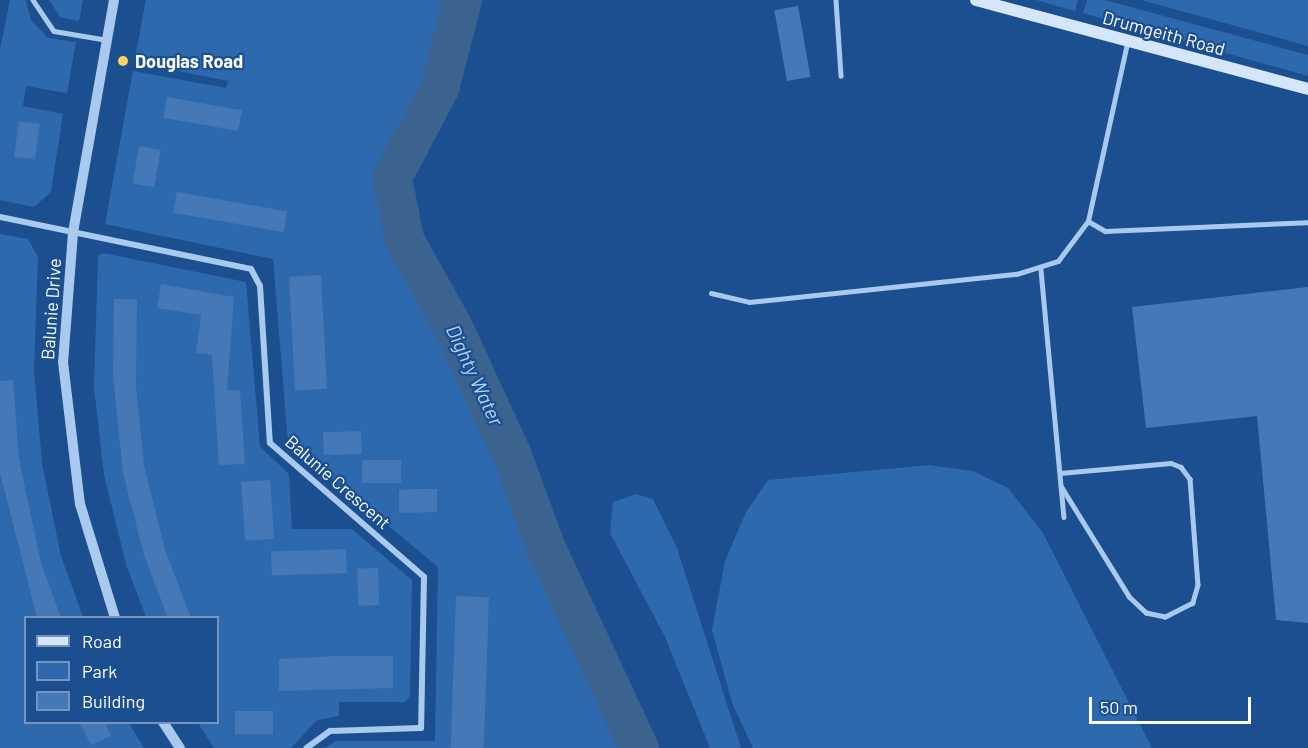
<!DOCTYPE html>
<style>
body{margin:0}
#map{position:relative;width:1308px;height:748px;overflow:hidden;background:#1b4f8f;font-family:Barlow,sans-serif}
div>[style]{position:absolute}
.green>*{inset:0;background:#2e69ad}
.river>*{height:39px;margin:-19.5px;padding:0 19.5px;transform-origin:19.5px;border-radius:19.5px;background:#3c6290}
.building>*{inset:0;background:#4478b7;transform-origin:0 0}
.service>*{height:4.5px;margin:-2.25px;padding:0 2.25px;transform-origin:2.25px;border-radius:2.25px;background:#a9c9ee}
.minor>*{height:6px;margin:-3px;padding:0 3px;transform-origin:3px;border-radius:3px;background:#a9c9ee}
.tertiary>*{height:10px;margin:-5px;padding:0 5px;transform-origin:5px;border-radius:5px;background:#a9c9ee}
.secondary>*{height:12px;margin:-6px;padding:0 6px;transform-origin:6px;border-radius:6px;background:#d6e6fa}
.dots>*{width:16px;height:16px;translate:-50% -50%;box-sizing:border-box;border:3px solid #1b4f8f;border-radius:50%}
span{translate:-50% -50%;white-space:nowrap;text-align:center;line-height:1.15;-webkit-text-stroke:4.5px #1b4f8f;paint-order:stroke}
.street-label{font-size:18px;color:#fff}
.poi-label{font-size:18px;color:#fff;font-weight:700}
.left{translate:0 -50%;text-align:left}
.water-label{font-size:20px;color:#b5d3f5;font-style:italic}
.legend{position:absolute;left:24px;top:616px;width:195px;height:108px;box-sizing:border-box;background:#1b4f8f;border:2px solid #7695bc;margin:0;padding:8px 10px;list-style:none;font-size:18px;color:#fff}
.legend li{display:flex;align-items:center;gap:12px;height:30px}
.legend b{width:30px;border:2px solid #7695bc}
.scale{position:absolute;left:1089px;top:697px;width:162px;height:27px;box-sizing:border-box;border:3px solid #fff;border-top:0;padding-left:8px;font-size:18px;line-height:21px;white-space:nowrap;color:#fff;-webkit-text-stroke:4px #1b4f8f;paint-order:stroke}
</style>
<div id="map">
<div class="green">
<div style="clip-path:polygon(10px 0,26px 0,31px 20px,48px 38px,76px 42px,67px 93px,26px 86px,23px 106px,63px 114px,51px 192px,34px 207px,0 200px,0 49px)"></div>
<div style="clip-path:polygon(49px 0,83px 0,79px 21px,60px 17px)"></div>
<div style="clip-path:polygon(146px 0,454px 0,421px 123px,392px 177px,404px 239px,453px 327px,511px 453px,546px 548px,639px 748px,325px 748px,336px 741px,435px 741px,438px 567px,288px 443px,273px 259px,105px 224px,133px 71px,226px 88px,228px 81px,134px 62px)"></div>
<div style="clip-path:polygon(1036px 0,1078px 0,1075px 11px)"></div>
<div style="clip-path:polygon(1087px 0,1105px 0,1308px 55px,1308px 76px,1083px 13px)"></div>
<div style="clip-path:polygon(1141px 0,1308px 0,1308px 46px)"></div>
<div style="clip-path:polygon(0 234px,28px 239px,38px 257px,34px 370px,42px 463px,61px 556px,83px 617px,26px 618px,26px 722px,129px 723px,144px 748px,0 748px)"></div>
<div style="clip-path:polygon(103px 253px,246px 282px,260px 447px,289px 474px,292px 529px,352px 529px,412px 580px,410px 696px,405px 702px,339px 702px,339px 716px,317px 720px,291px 748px,214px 748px,198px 723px,218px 722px,218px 618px,146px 617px,126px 564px,104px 475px,94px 387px,98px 256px)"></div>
<div style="clip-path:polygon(929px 465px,973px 471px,1008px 488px,1043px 533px,1152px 748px,753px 748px,732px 703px,712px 630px,725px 561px,746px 512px,768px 480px)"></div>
<div style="clip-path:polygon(636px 494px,653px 499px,677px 548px,741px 748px,710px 748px,665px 637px,610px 533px,613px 502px)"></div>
</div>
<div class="river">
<div style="left:462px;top:0;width:91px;rotate:104.6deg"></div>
<div style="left:439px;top:88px;width:101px;rotate:117.8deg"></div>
<div style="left:392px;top:177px;width:63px;rotate:79deg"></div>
<div style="left:404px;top:239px;width:101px;rotate:60.9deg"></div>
<div style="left:453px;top:327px;width:139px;rotate:65.3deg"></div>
<div style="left:511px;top:453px;width:101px;rotate:69.8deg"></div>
<div style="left:546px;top:548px;width:221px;rotate:65.1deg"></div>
</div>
<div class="building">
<div style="left:798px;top:6px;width:72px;height:24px;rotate:80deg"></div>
<div style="left:167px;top:97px;width:76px;height:21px;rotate:10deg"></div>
<div style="left:19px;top:121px;width:21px;height:36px;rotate:8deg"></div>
<div style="left:139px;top:146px;width:22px;height:38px;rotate:10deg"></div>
<div style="left:177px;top:192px;width:112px;height:21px;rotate:10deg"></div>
<div style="left:321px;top:275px;width:114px;height:32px;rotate:87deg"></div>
<div style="clip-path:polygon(161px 284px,234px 297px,227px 390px,240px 390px,245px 464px,219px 465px,212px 355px,196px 353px,201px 315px,157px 308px)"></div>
<div style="clip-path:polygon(1308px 287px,1308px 623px,1276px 620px,1257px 416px,1146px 428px,1132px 307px)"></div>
<div style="clip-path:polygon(114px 299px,137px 299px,136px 386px,144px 466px,165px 550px,191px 618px,168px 618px,144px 555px,123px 473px,113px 376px)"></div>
<div style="clip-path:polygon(13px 380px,19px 459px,41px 563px,61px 618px,37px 618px,0 473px,0 381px)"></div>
<div style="left:361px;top:431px;width:23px;height:38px;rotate:88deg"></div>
<div style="left:401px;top:460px;width:23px;height:39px;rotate:90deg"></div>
<div style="left:270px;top:480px;width:59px;height:29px;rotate:86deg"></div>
<div style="clip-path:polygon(418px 489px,437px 489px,437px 512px,399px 513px,399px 490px)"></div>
<div style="left:346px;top:549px;width:24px;height:75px;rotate:88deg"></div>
<div style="left:378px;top:568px;width:37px;height:21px;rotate:88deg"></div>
<div style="left:456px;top:596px;width:33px;height:152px;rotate:2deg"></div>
<div style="clip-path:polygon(337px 656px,393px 656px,393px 688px,279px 691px,279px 659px)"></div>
<div style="left:235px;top:711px;width:38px;height:23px"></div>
<div style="clip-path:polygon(80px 723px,105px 723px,111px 736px,91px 745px)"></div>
</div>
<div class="service">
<div style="left:33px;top:0;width:37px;rotate:56deg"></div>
<div style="left:54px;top:31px;width:54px;rotate:9.6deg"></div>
<div style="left:836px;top:0;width:76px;rotate:86.2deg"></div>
<div style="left:1088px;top:221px;width:20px;rotate:30deg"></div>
<div style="left:1105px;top:231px;width:203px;rotate:-2.5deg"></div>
<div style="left:1041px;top:270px;width:248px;rotate:84.7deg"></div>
<div style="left:711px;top:293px;width:39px;rotate:13deg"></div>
<div style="left:749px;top:302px;width:269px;rotate:-6deg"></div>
<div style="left:1017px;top:274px;width:43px;rotate:-17.6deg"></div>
<div style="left:1058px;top:261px;width:50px;rotate:-53.1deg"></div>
<div style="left:1088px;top:221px;width:182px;rotate:-77.6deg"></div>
<div style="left:1060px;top:473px;width:111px;rotate:-5.1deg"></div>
<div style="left:1171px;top:463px;width:11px;rotate:22deg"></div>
<div style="left:1181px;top:467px;width:15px;rotate:53deg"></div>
<div style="left:1190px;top:479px;width:106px;rotate:85.7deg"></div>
<div style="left:1198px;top:585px;width:19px;rotate:106deg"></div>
<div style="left:1193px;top:603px;width:31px;rotate:153deg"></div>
<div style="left:1165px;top:617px;width:19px;rotate:-168deg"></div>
<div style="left:1146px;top:613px;width:23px;rotate:-137deg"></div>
<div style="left:1129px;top:597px;width:129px;rotate:-121.7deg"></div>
</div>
<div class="minor">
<div style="left:0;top:217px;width:256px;rotate:11.7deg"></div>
<div style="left:251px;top:269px;width:19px;rotate:62deg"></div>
<div style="left:260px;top:286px;width:157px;rotate:86.4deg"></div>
<div style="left:270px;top:443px;width:204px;rotate:41deg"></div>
<div style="left:424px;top:577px;width:151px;rotate:91.1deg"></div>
<div style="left:421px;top:728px;width:91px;rotate:178.1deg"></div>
<div style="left:330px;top:731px;width:29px;rotate:144deg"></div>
</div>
<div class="tertiary">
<div style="left:114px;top:0;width:237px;rotate:100deg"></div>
<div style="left:73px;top:233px;width:129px;rotate:94.4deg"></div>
<div style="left:63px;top:362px;width:143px;rotate:83.2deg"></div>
<div style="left:80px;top:504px;width:119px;rotate:72.9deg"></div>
<div style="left:163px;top:722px;width:31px;rotate:57deg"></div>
</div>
<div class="secondary">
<div style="left:976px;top:0;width:344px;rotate:15deg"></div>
</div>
<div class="dots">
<div style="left:123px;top:61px;background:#ffd166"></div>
</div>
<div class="street-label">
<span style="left:1164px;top:33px;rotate:15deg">Drumgeith Road</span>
<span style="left:51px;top:309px;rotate:-86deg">Balunie Drive</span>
<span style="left:338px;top:482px;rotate:41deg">Balunie Crescent</span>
</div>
<div class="poi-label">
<span class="left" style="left:135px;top:61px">Douglas Road</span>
</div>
<div class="water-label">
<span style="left:475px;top:375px;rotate:65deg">Dighty Water</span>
</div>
<ul class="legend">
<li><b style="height:8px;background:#d6e6fa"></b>Road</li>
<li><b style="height:16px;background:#2e69ad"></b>Park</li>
<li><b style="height:16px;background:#4478b7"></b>Building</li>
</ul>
<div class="scale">50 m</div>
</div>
